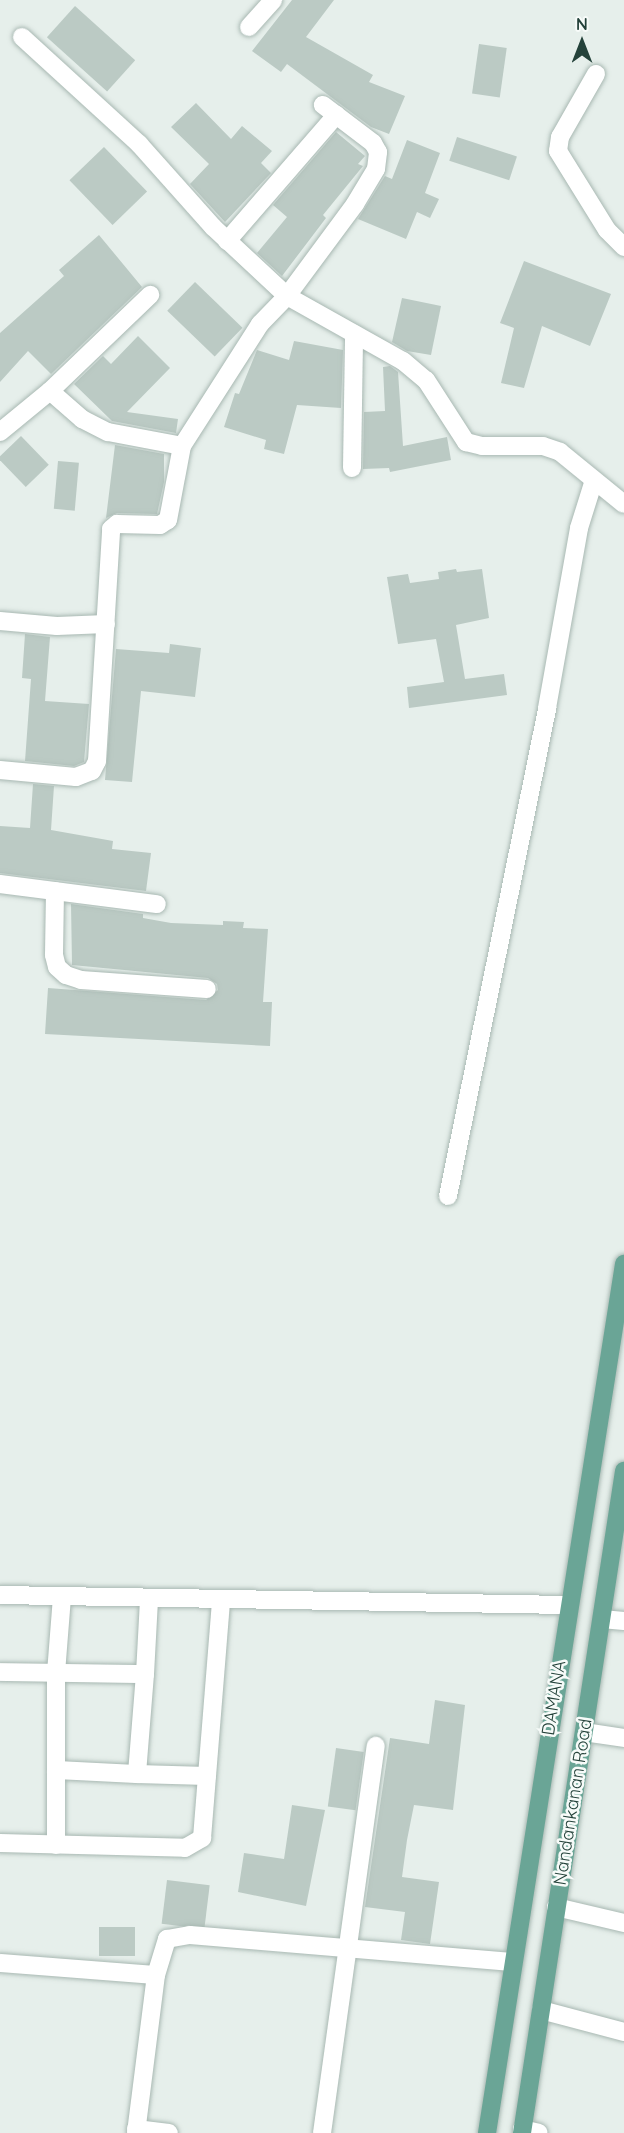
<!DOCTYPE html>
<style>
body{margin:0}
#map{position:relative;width:624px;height:2133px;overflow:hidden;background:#e6efeb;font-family:Quicksand,sans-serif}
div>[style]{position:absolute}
.building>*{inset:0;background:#bbcac4;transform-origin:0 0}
.roads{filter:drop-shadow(0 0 2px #a8b8b2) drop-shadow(0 0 2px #a8b8b2)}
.minor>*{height:18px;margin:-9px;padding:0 9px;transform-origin:9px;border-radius:9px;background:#fff}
.primary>*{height:18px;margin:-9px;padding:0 9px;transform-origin:9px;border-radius:9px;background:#6aa596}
span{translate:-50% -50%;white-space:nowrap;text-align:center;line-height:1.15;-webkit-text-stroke:5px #f7fbf9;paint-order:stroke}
.street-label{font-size:18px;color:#24423a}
.north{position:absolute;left:552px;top:12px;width:60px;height:60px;-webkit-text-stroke:4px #f7fbf9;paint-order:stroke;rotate:0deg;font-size:16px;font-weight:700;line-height:24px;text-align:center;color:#24423a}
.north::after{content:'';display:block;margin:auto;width:21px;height:27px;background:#24423a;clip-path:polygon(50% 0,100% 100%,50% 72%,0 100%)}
</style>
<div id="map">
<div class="building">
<div style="clip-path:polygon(292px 0,334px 0,306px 37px,373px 75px,369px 82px,405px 96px,389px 134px,371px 127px,287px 64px,281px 72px,252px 51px)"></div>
<div style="left:75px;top:6px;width:81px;height:42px;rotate:42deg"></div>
<div style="left:479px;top:44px;width:28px;height:50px;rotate:8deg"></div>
<div style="clip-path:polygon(196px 103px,231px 139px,242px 126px,272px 151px,261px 163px,271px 173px,225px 222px,190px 184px,209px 164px,171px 127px)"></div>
<div style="clip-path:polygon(336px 132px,365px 156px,358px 164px,363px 166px,323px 215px,326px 218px,282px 276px,257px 253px,287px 217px,273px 205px)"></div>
<div style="left:457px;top:137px;width:63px;height:25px;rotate:18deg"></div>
<div style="clip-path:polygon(407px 140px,440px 153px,425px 193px,439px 199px,430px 218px,417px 212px,406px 239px,358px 219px,385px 176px,392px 179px)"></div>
<div style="left:104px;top:147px;width:62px;height:48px;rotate:46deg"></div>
<div style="clip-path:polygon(99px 235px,142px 287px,51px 374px,28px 351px,0 382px,0 333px,64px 276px,59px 270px)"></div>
<div style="clip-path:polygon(524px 261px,611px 294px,590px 346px,542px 326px,524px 388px,501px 383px,514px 328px,500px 323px)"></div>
<div style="left:195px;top:282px;width:66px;height:40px;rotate:44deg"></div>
<div style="clip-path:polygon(402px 298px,441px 306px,431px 355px,407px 351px,392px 342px)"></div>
<div style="clip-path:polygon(138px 336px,170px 368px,127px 412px,178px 419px,176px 433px,112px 421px,74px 384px,103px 356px,111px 364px)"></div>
<div style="clip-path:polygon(294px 341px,343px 350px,341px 408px,297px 405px,284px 454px,264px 449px,266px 440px,224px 427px,235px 393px,239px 394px,257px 350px,289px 360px)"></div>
<div style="clip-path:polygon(390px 366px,398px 372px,403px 446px,447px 437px,451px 460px,390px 472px,389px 468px,363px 469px,364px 412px,385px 411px,383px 367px)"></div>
<div style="left:21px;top:436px;width:40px;height:32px;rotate:46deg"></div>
<div style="clip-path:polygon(115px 445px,164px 454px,164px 482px,157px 514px,117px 513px,106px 518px)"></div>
<div style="left:58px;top:461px;width:21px;height:48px;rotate:5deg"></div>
<div style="clip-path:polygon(456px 569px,457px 572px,482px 569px,489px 618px,456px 625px,465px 679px,504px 674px,507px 695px,409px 708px,407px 687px,444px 682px,436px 639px,398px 644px,387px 577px,408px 574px,410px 583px,439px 579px,438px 572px)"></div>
<div style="clip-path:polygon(25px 634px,50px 637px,45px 701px,89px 704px,84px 762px,74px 766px,25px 761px,31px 679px,22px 678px)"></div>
<div style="clip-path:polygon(170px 644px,201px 648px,195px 697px,141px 691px,132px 782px,105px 780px,116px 649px,169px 653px)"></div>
<div style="clip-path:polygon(33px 784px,54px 786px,51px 830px,113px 841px,112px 849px,151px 853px,146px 891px,0 873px,0 826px,30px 828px)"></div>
<div style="clip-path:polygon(71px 904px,143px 914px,143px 918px,171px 923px,223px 925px,223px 921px,244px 922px,243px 928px,268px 929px,263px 1002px,272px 1002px,270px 1046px,45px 1034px,48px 988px,206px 1000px,218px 990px,217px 984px,208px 978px,72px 965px)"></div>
<div style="clip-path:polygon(435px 1700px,465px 1705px,453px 1810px,414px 1805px,407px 1840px,402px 1877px,439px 1882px,430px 1944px,401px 1940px,405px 1912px,365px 1907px,390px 1738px,429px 1744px)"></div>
<div style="left:336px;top:1748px;width:28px;height:59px;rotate:8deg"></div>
<div style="clip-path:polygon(292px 1805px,325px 1810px,306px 1906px,238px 1892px,244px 1853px,284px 1859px)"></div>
<div style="left:167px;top:1880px;width:43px;height:44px;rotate:7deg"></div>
<div style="left:99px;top:1927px;width:36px;height:29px"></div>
</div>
<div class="roads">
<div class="minor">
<div style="left:249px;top:27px;width:36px;rotate:-48deg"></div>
<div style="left:22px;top:37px;width:159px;rotate:42.4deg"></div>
<div style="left:139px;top:144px;width:111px;rotate:48.3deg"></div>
<div style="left:213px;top:227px;width:101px;rotate:43deg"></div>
<div style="left:287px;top:296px;width:133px;rotate:29.3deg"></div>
<div style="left:403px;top:361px;width:30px;rotate:40deg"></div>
<div style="left:426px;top:380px;width:74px;rotate:57.2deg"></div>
<div style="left:466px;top:442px;width:16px;rotate:14deg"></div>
<div style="left:482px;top:446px;width:61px"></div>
<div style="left:543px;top:446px;width:18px;rotate:19deg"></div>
<div style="left:560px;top:452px;width:82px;rotate:39.1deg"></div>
<div style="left:596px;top:74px;width:73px;rotate:119.7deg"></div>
<div style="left:560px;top:137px;width:14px;rotate:98deg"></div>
<div style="left:558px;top:151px;width:93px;rotate:58.2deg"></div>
<div style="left:607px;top:230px;width:24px;rotate:45deg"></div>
<div style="left:227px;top:241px;width:167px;rotate:-49.1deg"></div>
<div style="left:50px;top:391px;width:43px;rotate:41.2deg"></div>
<div style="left:82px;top:419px;width:29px;rotate:27deg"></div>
<div style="left:108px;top:432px;width:75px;rotate:10.7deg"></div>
<div style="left:0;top:432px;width:65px;rotate:-39.4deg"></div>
<div style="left:50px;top:391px;width:139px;rotate:-43.8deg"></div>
<div style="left:352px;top:468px;width:134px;rotate:-89.1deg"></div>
<div style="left:0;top:621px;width:57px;rotate:5deg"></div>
<div style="left:57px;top:626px;width:49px;rotate:-2.3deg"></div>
<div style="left:0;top:770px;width:76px;rotate:5.3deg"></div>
<div style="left:76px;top:777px;width:17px;rotate:-21deg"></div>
<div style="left:92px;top:771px;width:11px;rotate:-63deg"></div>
<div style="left:97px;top:761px;width:232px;rotate:-86.5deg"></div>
<div style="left:111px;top:529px;width:8px;rotate:-40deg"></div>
<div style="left:117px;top:524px;width:43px;rotate:1.3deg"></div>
<div style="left:160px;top:525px;width:9px;rotate:-32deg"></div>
<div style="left:168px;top:520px;width:75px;rotate:-79.3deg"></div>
<div style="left:182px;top:446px;width:145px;rotate:-57.4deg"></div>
<div style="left:260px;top:324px;width:39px;rotate:-46deg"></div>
<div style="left:287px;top:296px;width:114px;rotate:-53.5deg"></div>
<div style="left:355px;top:204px;width:41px;rotate:-59deg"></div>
<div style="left:376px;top:169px;width:17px;rotate:-83deg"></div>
<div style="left:378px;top:152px;width:10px;rotate:-119deg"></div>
<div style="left:373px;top:143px;width:63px;rotate:-142.8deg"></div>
<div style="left:0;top:884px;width:158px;rotate:7.3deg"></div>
<div style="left:55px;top:891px;width:64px;rotate:90.9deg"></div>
<div style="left:54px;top:955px;width:12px;rotate:76deg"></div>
<div style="left:57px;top:967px;width:12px;rotate:42deg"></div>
<div style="left:66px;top:975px;width:16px;rotate:18deg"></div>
<div style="left:81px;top:980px;width:126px;rotate:4.1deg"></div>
<div style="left:448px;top:1196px;width:498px;rotate:-78.5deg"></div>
<div style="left:547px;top:708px;width:183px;rotate:-79.9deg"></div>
<div style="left:579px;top:528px;width:50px;rotate:-72.6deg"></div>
<div style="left:0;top:1595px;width:568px;rotate:1.01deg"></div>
<div style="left:602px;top:1619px;width:22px;rotate:5deg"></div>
<div style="left:0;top:1672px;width:145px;rotate:0.8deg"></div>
<div style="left:145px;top:1674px;width:75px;rotate:-86.9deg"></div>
<div style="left:145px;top:1674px;width:100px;rotate:94.6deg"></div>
<div style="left:137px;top:1774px;width:70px;rotate:1.6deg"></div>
<div style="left:584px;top:1732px;width:40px;rotate:8.5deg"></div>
<div style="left:56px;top:1770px;width:81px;rotate:2.8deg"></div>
<div style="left:0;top:1843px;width:185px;rotate:1.5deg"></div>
<div style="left:185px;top:1848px;width:20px;rotate:-30deg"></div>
<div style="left:202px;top:1838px;width:238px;rotate:-85.4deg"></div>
<div style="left:56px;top:1845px;width:172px;rotate:-90deg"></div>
<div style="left:56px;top:1673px;width:76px;rotate:-85.5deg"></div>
<div style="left:556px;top:1907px;width:70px;rotate:13.2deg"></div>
<div style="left:0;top:1963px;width:156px;rotate:4.4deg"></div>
<div style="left:541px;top:2010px;width:86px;rotate:14.8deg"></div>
<div style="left:136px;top:2129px;width:33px;rotate:7deg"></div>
<div style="left:522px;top:2129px;width:17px;rotate:13deg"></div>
<div style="left:136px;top:2133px;width:159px;rotate:-82.8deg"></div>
<div style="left:156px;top:1975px;width:38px;rotate:-73deg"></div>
<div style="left:167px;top:1939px;width:23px;rotate:-10deg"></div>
<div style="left:190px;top:1935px;width:323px;rotate:4.8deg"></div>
<div style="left:322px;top:2133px;width:391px;rotate:-82.1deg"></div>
</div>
<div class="primary">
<div style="left:487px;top:2133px;width:880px;rotate:-81.04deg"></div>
<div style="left:522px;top:2133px;width:670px;rotate:-81.24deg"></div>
</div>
</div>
<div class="street-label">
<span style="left:554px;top:1698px;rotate:-81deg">DAMANA</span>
<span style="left:573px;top:1802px;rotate:-81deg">Nandankanan Road</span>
</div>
<div class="north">N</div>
</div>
